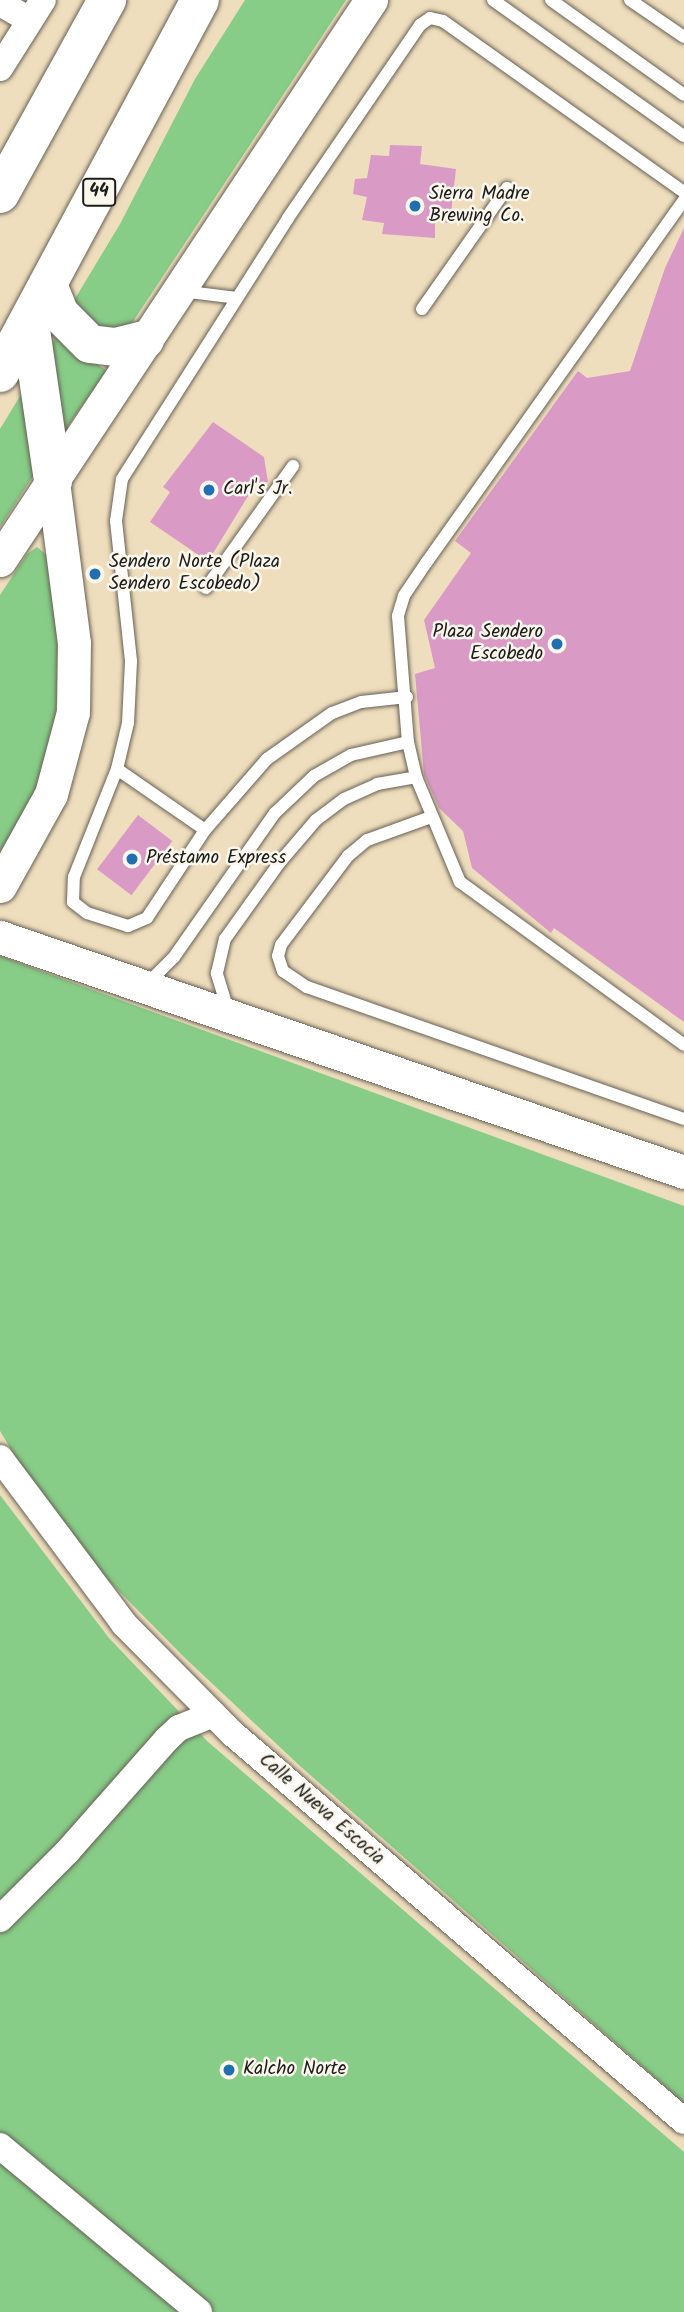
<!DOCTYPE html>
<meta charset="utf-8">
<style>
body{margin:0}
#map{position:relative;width:684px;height:2312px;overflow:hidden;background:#efdebd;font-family:Kalam,sans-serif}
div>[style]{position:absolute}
.green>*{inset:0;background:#87cc87}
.building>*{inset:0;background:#d99bc5;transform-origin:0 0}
.roads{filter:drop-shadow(0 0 2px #666054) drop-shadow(0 0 2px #666054)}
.service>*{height:12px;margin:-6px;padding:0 6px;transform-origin:6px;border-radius:6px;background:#fff}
.minor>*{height:26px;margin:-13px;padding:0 13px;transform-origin:13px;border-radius:13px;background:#fff}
.tertiary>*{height:33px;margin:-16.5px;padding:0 16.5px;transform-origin:16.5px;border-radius:16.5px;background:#fff}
.primary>*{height:38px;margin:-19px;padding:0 19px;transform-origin:19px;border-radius:19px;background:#fff}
.dots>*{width:19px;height:19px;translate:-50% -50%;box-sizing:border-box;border:4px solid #fbf7ec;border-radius:50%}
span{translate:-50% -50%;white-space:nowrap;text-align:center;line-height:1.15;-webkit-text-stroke:5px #fbf7ec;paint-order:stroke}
.shield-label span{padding:2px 5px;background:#fbf7ec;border:2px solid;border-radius:5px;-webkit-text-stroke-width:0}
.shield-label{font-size:18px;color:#1c1c1c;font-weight:700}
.poi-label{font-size:19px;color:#1c1c1c}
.left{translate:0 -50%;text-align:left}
.right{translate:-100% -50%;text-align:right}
.street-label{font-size:19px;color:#1c1c1c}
</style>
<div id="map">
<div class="green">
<div style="clip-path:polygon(245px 0,346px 0,124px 335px,99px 336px,73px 302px,120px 224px,195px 79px)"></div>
<div style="clip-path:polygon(56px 335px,107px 371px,54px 445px,48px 356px)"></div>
<div style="clip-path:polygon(25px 388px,37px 470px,0 527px,0 429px)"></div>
<div style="clip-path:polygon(37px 547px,48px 556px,61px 668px,53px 733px,30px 810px,0 867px,0 595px,27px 554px)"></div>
<div style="clip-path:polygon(0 956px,684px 1206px,684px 2103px,300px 1766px,185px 1658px,105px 1577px,25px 1473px,0 1431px)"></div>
<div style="clip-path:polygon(0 1495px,109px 1638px,207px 1741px,684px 2152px,684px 2312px,0 2312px)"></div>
</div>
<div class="building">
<div style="clip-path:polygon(390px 145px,422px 146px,420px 164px,456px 169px,450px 223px,435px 221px,435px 238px,382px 234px,384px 223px,362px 220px,367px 197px,353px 194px,355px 179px,367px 178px,371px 155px,389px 156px)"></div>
<div style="clip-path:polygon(684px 228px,684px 1022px,554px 928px,551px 933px,472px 868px,463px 831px,439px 808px,424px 774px,415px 674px,435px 668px,424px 620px,471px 553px,455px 541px,578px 371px,587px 378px,630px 371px,665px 268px)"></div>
<div style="clip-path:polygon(213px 422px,264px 457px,268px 482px,256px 483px,212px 555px,203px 558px,150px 522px,170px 492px,163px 487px)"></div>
<div style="left:138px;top:815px;width:43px;height:68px;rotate:37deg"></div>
</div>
<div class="roads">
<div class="service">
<div style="left:493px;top:0;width:234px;rotate:35.5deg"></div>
<div style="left:551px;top:0;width:163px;rotate:35.5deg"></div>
<div style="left:630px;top:0;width:65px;rotate:34.4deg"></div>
<div style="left:684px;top:200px;width:445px;rotate:125.4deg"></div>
<div style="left:426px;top:563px;width:40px;rotate:124deg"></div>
<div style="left:404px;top:596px;width:21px;rotate:107deg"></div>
<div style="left:398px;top:616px;width:126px;rotate:85.5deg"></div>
<div style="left:408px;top:742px;width:36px;rotate:77deg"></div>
<div style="left:416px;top:777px;width:114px;rotate:67.3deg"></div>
<div style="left:460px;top:882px;width:277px;rotate:36deg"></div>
<div style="left:181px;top:291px;width:56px;rotate:7.1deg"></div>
<div style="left:422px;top:309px;width:148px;rotate:-54.9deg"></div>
<div style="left:206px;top:588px;width:150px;rotate:-54.5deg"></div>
<div style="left:407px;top:697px;width:46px;rotate:173.8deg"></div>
<div style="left:361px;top:702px;width:31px;rotate:159deg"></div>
<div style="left:332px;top:713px;width:80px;rotate:144.7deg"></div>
<div style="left:267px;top:759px;width:94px;rotate:131.1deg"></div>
<div style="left:205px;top:830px;width:105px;rotate:123.4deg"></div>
<div style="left:147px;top:918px;width:21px;rotate:157deg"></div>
<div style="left:128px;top:926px;width:43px;rotate:-162.4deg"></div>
<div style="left:87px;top:913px;width:18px;rotate:-142deg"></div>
<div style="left:73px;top:902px;width:25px;rotate:-88deg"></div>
<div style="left:74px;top:877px;width:116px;rotate:-68.3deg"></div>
<div style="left:117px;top:769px;width:47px;rotate:-76.6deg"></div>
<div style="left:128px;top:723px;width:62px;rotate:-87.2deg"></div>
<div style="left:131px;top:661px;width:141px;rotate:-96.1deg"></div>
<div style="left:116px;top:521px;width:42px;rotate:-81.9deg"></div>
<div style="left:122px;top:479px;width:309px;rotate:-57.5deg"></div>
<div style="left:288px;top:218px;width:234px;rotate:-55.6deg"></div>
<div style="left:420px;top:25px;width:12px;rotate:-35deg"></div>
<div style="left:430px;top:18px;width:13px;rotate:13deg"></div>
<div style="left:443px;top:21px;width:296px;rotate:35.4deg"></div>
<div style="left:117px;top:769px;width:107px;rotate:34.7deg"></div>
<div style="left:431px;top:817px;width:68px;rotate:160.2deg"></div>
<div style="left:367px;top:840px;width:25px;rotate:140deg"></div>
<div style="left:348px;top:856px;width:111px;rotate:127deg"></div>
<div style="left:281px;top:945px;width:11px;rotate:105deg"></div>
<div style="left:278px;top:956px;width:16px;rotate:72deg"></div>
<div style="left:283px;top:971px;width:29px;rotate:34deg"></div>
<div style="left:307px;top:987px;width:399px;rotate:19.3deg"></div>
<div style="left:143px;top:980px;width:11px;rotate:-15deg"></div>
<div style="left:154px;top:977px;width:28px;rotate:-45deg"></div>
<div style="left:174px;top:957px;width:176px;rotate:-55deg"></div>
<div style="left:275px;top:813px;width:54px;rotate:-43.5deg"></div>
<div style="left:314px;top:776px;width:43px;rotate:-29.6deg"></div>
<div style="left:351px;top:755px;width:58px;rotate:-12.8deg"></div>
<div style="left:228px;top:1010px;width:39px;rotate:-107deg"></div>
<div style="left:217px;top:973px;width:35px;rotate:-77deg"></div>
<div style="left:225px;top:939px;width:95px;rotate:-54.5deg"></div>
<div style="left:280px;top:862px;width:55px;rotate:-49.4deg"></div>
<div style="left:316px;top:820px;width:35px;rotate:-37deg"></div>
<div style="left:344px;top:799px;width:36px;rotate:-24deg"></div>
<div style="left:377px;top:784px;width:40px;rotate:-10deg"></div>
</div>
<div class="minor">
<div style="left:0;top:3px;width:34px;rotate:30deg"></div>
<div style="left:0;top:68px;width:80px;rotate:-57.7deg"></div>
<div style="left:0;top:1458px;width:207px;rotate:53.2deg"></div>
<div style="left:124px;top:1624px;width:155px;rotate:45.3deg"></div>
<div style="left:233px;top:1734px;width:594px;rotate:40.63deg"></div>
<div style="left:0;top:1919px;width:95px;rotate:-45deg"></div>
<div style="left:67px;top:1852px;width:151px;rotate:-48.5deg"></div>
<div style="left:167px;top:1739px;width:16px;rotate:-43deg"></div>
<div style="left:179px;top:1728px;width:37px;rotate:-22deg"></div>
<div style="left:0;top:2146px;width:259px;rotate:39.8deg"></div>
</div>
<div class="tertiary">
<div style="left:0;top:560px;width:672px;rotate:-56.48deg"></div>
<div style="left:0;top:886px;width:105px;rotate:-61deg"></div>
<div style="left:51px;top:794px;width:85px;rotate:-75deg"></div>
<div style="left:73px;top:712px;width:69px;rotate:-89.2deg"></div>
<div style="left:74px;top:643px;width:163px;rotate:-97.4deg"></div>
<div style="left:0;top:937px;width:723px;rotate:18.96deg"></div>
</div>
<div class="primary">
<div style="left:0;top:194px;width:222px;rotate:-61.1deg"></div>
<div style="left:49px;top:287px;width:29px;rotate:68deg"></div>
<div style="left:60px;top:314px;width:42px;rotate:45deg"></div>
<div style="left:90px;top:344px;width:26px;rotate:7deg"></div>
<div style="left:116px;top:347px;width:30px;rotate:-14deg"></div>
<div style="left:30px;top:323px;width:160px;rotate:81.7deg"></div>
<div style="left:0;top:373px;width:423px;rotate:-61.8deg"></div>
</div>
</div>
<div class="dots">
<div style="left:415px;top:206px;background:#1f6fb2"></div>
<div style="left:209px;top:490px;background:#1f6fb2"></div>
<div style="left:95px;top:574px;background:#1f6fb2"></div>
<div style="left:557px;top:644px;background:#1f6fb2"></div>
<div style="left:132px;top:859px;background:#1f6fb2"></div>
<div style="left:229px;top:2070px;background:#1f6fb2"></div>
</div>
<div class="shield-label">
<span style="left:99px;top:192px">44</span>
</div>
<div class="poi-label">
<span class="left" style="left:429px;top:206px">Sierra Madre<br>Brewing Co.</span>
<span class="left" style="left:223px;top:490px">Carl's Jr.</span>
<span class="left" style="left:109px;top:574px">Sendero Norte (Plaza<br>Sendero Escobedo)</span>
<span class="right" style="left:543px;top:644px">Plaza Sendero<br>Escobedo</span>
<span class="left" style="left:146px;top:859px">Préstamo Express</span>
<span class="left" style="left:243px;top:2070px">Kalcho Norte</span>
</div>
<div class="street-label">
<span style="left:321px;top:1810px;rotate:41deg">Calle Nueva Escocia</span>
</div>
</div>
